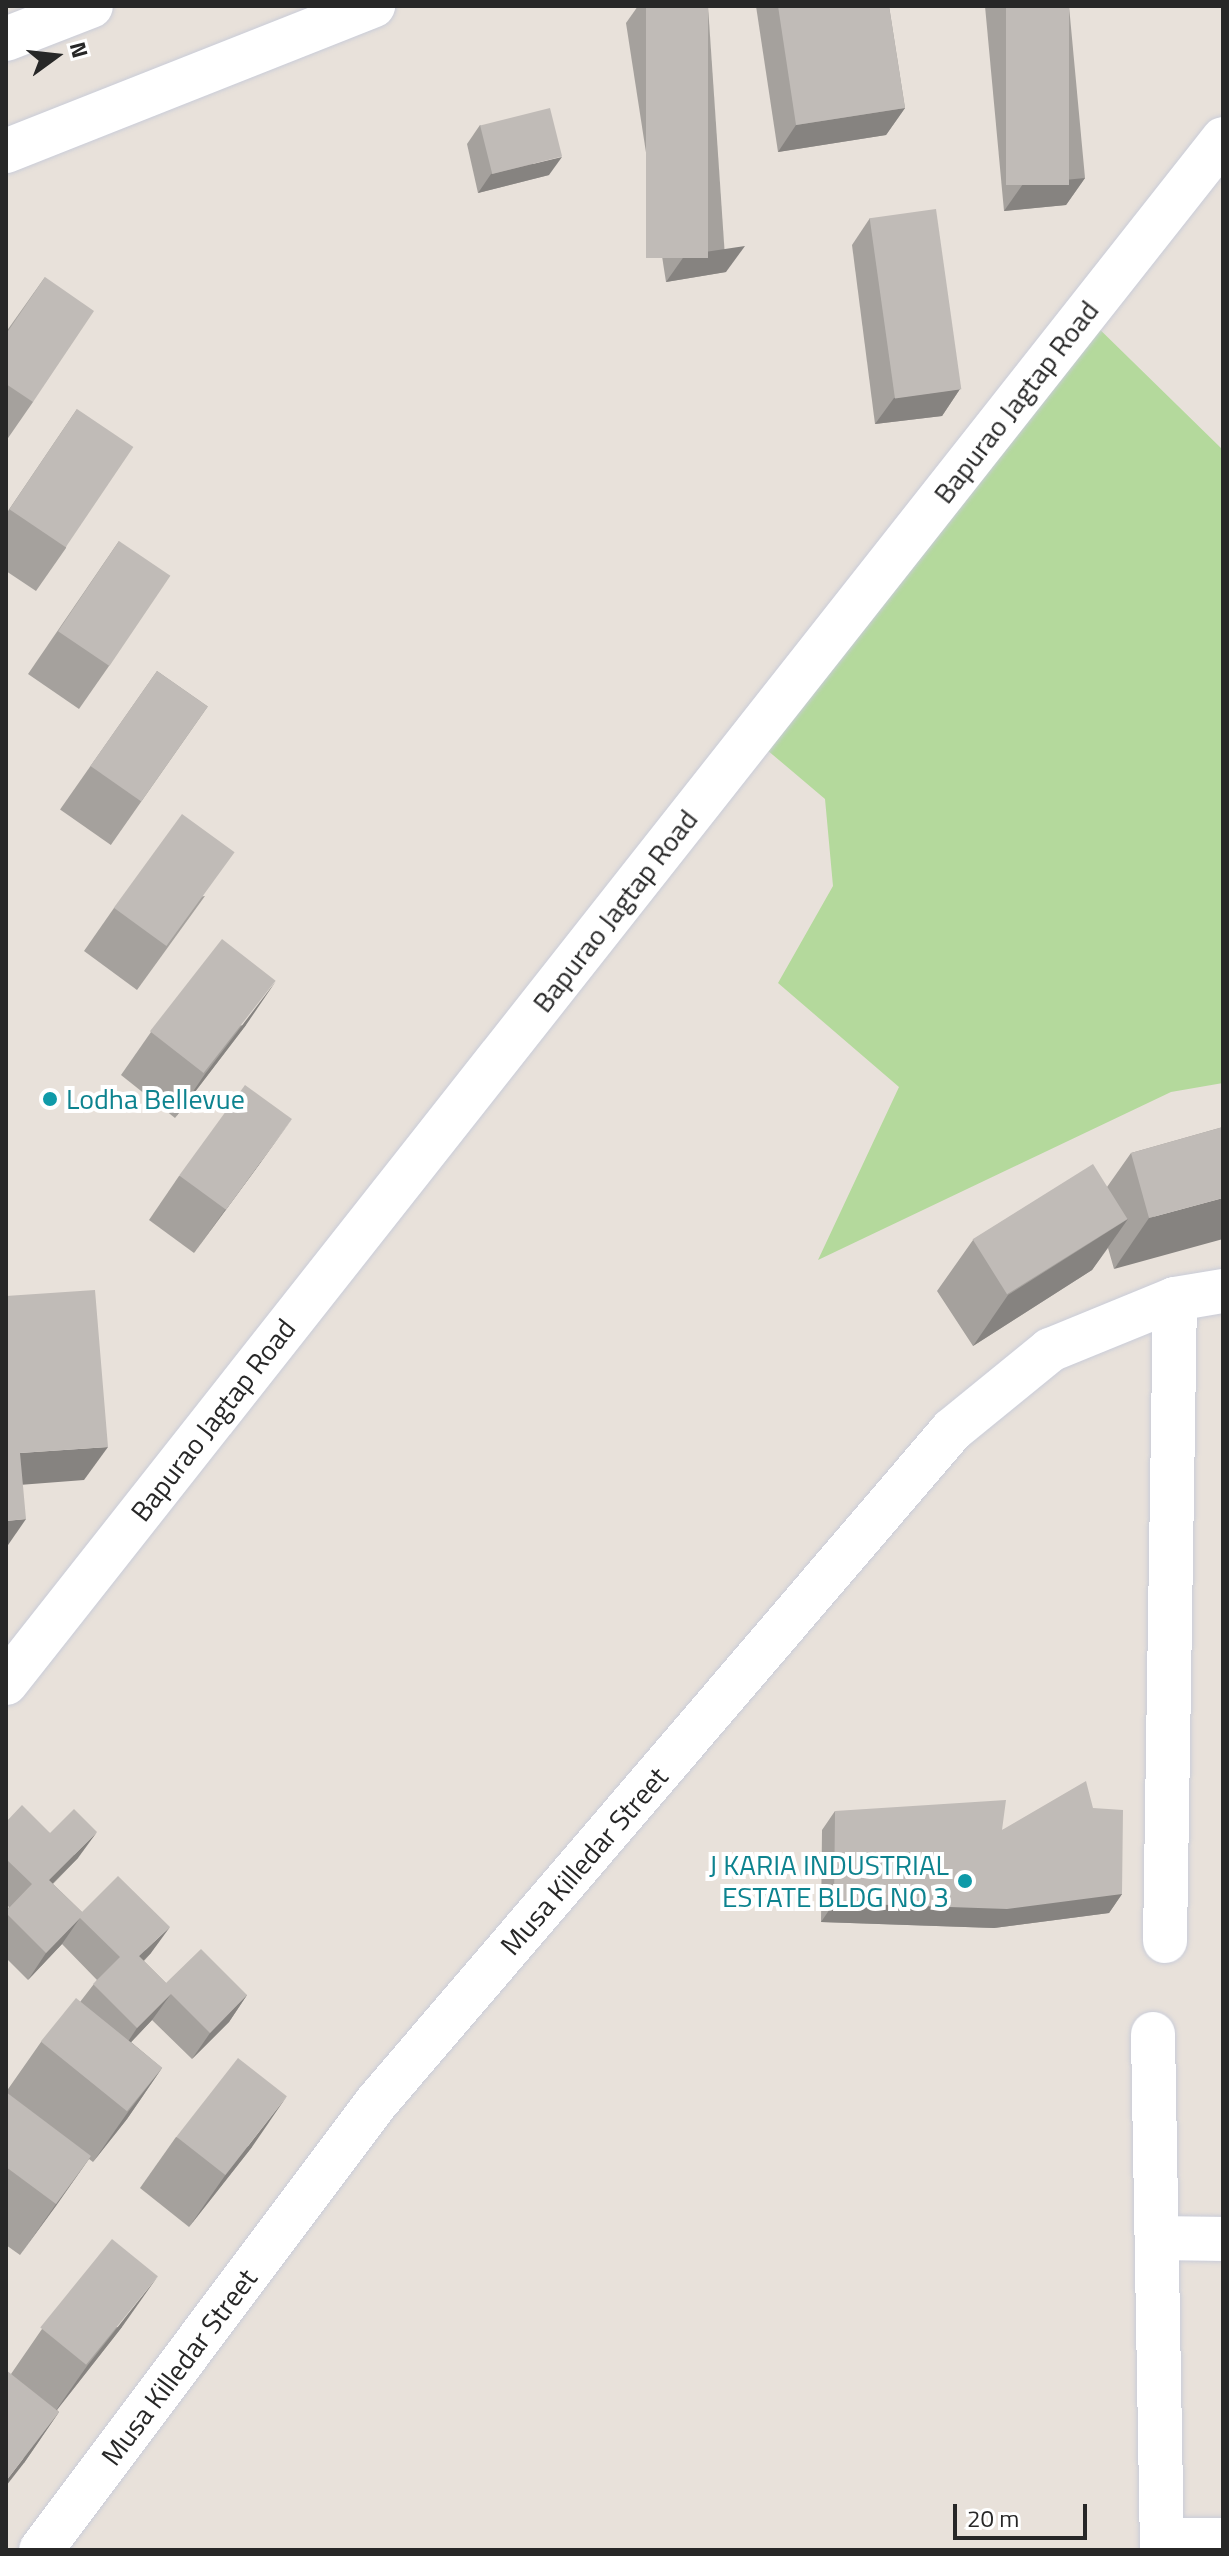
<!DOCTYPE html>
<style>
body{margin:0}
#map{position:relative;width:1229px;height:2556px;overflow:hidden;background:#e8e1da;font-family:"Titillium Web",sans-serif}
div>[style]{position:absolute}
.green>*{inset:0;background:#b4d99c}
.roads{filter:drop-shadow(0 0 2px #c9ccd8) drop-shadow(0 0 2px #c9ccd8)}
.minor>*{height:44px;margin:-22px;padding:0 22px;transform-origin:22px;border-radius:22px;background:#fff}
.tertiary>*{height:44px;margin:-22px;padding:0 22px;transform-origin:22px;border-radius:22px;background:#fff}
.wall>*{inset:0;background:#a5a19d;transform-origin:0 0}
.shaded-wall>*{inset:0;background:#868380}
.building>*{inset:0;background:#c0bbb7;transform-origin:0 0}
.dots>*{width:22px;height:22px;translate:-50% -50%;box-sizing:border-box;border:4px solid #fff;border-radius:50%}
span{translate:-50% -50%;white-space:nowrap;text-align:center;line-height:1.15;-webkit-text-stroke:8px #fff;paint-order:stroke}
.street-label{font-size:28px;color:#272727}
.culture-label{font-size:28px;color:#0d838f}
.left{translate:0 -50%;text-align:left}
.right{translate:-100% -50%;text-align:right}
.frame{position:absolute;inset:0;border:8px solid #272727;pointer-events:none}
.north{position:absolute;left:16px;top:16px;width:80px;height:80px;-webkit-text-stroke:6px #fff;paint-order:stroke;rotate:75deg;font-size:22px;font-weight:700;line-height:32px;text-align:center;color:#272727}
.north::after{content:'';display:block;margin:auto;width:28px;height:36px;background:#272727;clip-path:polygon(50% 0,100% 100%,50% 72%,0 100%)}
.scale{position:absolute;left:953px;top:2504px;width:134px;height:36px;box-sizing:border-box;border:4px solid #272727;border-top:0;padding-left:10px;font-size:24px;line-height:28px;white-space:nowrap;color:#272727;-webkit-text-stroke:6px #fff;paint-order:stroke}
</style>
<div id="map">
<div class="green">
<div style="clip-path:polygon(1085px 315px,1223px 450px,1223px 1083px,1171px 1092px,818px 1260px,899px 1087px,778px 983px,833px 886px,825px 799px,753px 738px)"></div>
</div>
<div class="roads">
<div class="minor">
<div style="left:6px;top:39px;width:91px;rotate:-21.2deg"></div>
<div style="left:1165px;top:1941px;width:642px;rotate:-89.11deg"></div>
<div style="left:1153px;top:2034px;width:516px;rotate:89deg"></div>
<div style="left:1160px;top:2238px;width:63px;rotate:0.9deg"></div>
<div style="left:1162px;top:2540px;width:61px"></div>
<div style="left:41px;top:2550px;width:559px;rotate:-53.15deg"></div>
<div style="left:376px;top:2103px;width:886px;rotate:-49.44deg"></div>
<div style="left:952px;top:1430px;width:127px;rotate:-39.2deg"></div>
<div style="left:1050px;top:1350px;width:135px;rotate:-22.2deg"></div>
<div style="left:1175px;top:1299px;width:49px;rotate:-9.5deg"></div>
</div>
<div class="tertiary">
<div style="left:6px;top:151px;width:395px;rotate:-21.6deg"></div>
<div style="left:6px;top:1683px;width:1966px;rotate:-51.75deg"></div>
</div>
</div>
<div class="wall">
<div style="clip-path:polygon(638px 6px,708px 6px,726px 272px,666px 282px,626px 23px)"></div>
<div style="clip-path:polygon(756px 6px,889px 6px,905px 108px,886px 135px,778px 152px)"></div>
<div style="clip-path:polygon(985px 6px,1069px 6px,1085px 178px,1066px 205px,1004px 211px)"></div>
<div style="clip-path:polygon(480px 125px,549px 175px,478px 193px,467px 144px)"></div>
<div style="clip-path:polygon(870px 218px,960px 389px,942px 416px,875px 424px,852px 245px)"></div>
<div style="clip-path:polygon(45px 277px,33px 402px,6px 441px,6px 332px)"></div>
<div style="clip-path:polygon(77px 409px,66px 548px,36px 591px,6px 571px,6px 514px)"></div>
<div style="clip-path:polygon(119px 541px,109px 666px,79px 709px,28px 674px)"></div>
<div style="left:157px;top:671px;width:62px;height:169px;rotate:35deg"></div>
<div style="clip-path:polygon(205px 896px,137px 990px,84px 951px,114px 908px)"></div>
<div style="clip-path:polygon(246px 1025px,175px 1118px,121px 1075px,151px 1032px)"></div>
<div style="clip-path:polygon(1223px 1127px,1114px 1269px,1108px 1248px,1092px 1270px,973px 1346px,937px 1291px,973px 1240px,1107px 1187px,1131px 1153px)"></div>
<div style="clip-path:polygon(261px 1162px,194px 1253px,149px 1220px,179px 1176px)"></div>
<div style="clip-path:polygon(1093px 1808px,1122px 1894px,1109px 1913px,994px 1928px,821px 1922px,822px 1830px,835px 1811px,1002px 1830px)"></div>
<div style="clip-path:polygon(6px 1822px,50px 1833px,78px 1858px,53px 1884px,82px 1912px,151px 1953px,144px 1961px,166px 1983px,247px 1995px,229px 2022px,192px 2059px,152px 2020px,131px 2042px,162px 2068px,127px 2119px,93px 2162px,89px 2159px,20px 2255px,6px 2245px,6px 2092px,41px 2042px,80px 2002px,97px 1980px,62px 1944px,28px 1980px,6px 1958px,6px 1911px,9px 1907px,6px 1904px)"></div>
<div style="clip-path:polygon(176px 2137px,252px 2147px,189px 2227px,140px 2188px)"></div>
<div style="clip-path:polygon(122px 2327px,57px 2410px,59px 2412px,24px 2463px,11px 2374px,42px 2329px)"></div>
</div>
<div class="shaded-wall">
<div style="clip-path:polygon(905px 108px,886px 135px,778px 152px,796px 125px)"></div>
<div style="clip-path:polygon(562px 157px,549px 175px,478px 193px,491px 174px)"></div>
<div style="clip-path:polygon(1085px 178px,1066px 205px,1004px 211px,1023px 184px)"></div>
<div style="clip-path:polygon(745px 246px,726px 272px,666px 282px,685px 255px)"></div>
<div style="clip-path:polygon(960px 389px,942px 416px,875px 424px,894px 398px)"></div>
<div style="clip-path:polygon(276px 981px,246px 1025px,175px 1118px,205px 1074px)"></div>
<div style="clip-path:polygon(292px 1119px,261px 1162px,194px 1253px,225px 1210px)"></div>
<div style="clip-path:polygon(1223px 1198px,1223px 1239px,1114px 1269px,1149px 1218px)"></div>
<div style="clip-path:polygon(1128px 1219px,1092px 1270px,973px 1346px,1008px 1295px)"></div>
<div style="clip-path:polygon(108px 1447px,84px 1480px,6px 1486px,20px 1453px)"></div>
<div style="clip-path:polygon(26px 1519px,6px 1548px,6px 1521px)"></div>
<div style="clip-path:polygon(97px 1832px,78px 1858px,30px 1906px,49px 1880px)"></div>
<div style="clip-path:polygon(1122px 1894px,1109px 1913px,994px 1928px,821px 1922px,834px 1903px)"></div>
<div style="clip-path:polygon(80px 1918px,62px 1944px,28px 1980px,46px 1953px)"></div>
<div style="clip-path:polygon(170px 1927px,151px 1953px,121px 1983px,139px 1956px)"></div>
<div style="clip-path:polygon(171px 1994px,152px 2020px,119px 2055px,137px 2028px)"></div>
<div style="clip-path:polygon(247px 1995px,229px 2022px,192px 2059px,210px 2033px)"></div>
<div style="clip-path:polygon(162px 2068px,127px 2119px,93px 2162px,128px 2112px)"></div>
<div style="clip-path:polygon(287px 2096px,252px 2147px,189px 2227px,224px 2177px)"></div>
<div style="clip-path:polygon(91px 2156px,56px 2206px,20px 2255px,56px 2204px)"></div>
<div style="clip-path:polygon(158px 2276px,122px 2327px,52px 2416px,87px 2366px)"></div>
<div style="clip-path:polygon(59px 2412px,24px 2463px,6px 2486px,6px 2481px)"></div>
</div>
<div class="building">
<div style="left:646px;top:6px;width:62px;height:252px"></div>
<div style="clip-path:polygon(778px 6px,889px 6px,905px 108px,796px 125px)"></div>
<div style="left:1006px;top:6px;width:63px;height:179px"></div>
<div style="left:550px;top:108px;width:50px;height:72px;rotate:76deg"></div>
<div style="left:936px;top:209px;width:182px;height:67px;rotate:82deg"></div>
<div style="clip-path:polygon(45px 277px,94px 311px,33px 402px,6px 384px,6px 334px)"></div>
<div style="left:77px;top:409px;width:68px;height:121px;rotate:34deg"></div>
<div style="left:119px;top:541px;width:62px;height:109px;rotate:34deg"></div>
<div style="left:157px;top:671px;width:62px;height:116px;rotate:35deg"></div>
<div style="left:182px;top:814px;width:65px;height:116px;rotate:36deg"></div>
<div style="left:222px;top:939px;width:68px;height:117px;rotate:38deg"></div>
<div style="left:245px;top:1085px;width:58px;height:112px;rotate:36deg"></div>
<div style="clip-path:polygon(1223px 1127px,1223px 1198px,1149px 1218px,1131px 1153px)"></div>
<div style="left:1093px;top:1164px;width:65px;height:142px;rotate:58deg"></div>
<div style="clip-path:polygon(95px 1290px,108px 1447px,20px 1453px,26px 1519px,6px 1521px,6px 1296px)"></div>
<div style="clip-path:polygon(1086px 1781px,1093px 1808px,1123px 1810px,1122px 1894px,1007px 1909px,834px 1903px,835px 1811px,1006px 1800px,1002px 1830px)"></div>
<div style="clip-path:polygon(22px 1805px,50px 1833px,74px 1809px,97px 1832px,49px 1880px,82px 1912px,118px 1876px,170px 1927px,139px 1956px,166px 1983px,201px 1949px,247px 1995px,210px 2033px,171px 1994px,137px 2028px,93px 1984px,120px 1957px,80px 1918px,46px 1953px,6px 1913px,6px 1911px,32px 1884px,6px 1859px,6px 1822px)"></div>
<div style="left:76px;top:1998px;width:111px;height:56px;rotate:39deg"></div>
<div style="left:238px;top:2058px;width:62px;height:100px;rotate:38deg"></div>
<div style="clip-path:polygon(6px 2092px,91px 2156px,56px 2204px,6px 2167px)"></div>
<div style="left:112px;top:2239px;width:59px;height:114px;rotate:39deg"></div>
<div style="clip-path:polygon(6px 2370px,59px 2412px,6px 2481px)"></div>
</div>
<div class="dots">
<div style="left:50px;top:1099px;background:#0f9aa8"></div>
<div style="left:965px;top:1881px;background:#0f9aa8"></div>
</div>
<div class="street-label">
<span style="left:1016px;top:402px;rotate:-52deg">Bapurao Jagtap Road</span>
<span style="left:615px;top:911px;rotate:-52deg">Bapurao Jagtap Road</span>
<span style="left:213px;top:1420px;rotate:-52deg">Bapurao Jagtap Road</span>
<span style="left:584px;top:1861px;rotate:-49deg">Musa Killedar Street</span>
<span style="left:179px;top:2367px;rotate:-53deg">Musa Killedar Street</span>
</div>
<div class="culture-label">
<span class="left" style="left:66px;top:1099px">Lodha Bellevue</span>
<span class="right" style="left:949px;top:1881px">J KARIA INDUSTRIAL<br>ESTATE BLDG NO 3</span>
</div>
<div class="frame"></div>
<div class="north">N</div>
<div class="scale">20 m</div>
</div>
